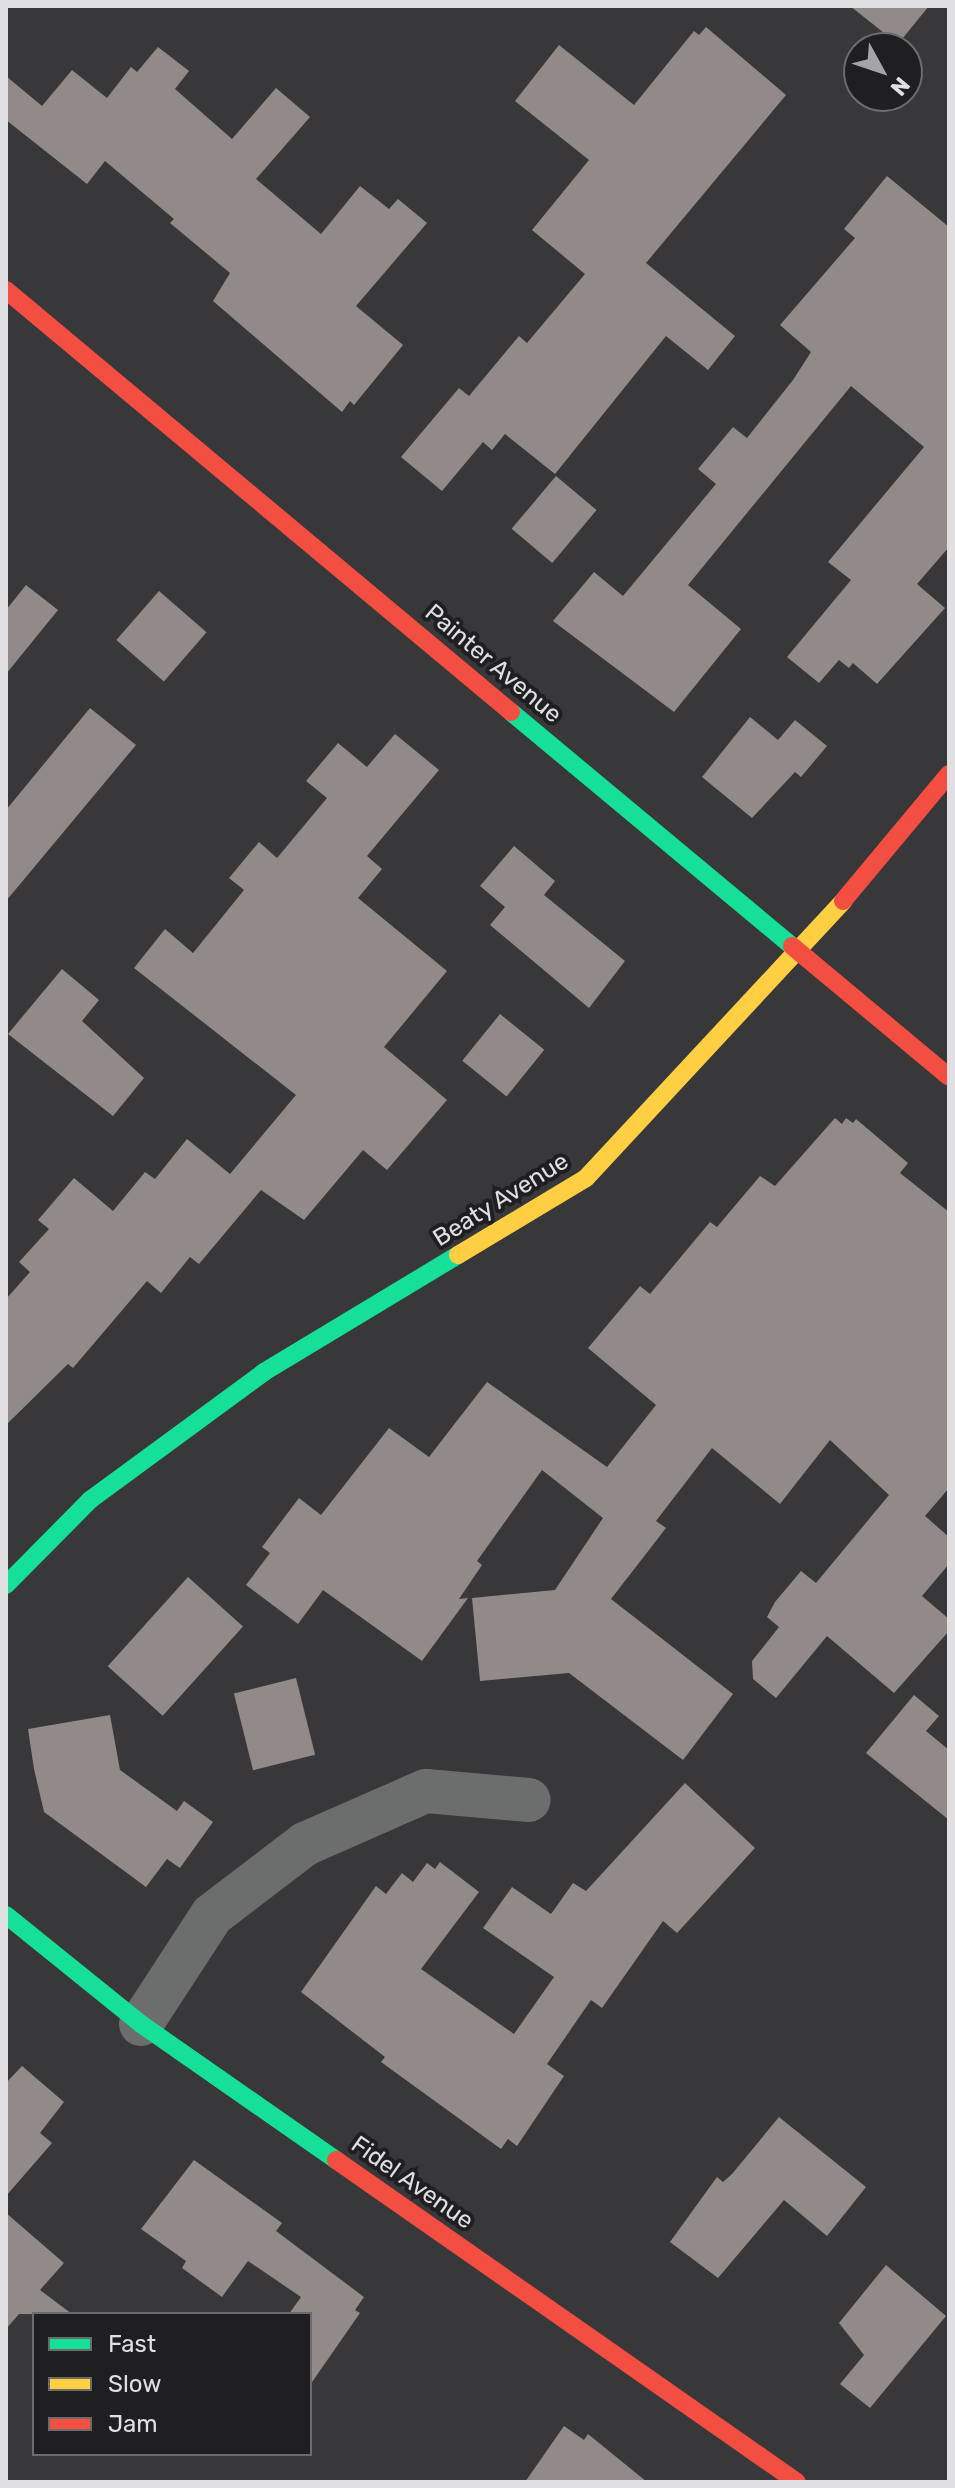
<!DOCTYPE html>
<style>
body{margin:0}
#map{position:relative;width:955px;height:2488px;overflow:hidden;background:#383739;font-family:Rubik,sans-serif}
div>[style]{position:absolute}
.building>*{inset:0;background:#928a89;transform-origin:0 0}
.street>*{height:44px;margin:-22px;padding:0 22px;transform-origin:22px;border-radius:22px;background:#6c6d6d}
.fast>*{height:18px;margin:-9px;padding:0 9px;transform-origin:9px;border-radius:9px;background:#16e098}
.slow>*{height:18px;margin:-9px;padding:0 9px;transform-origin:9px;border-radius:9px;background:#ffcf43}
.jam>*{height:18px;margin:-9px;padding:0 9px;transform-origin:9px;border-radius:9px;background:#f24e42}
span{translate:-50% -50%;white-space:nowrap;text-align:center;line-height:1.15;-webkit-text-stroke:8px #1f1e20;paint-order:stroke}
.street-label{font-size:24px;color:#e0dfe1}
.frame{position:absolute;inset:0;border:8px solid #e0dfe1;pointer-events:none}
.legend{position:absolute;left:32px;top:2312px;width:280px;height:144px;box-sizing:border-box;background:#1f1e20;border:2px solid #6c6b6d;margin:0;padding:10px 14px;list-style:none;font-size:24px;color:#e0dfe1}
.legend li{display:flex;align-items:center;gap:16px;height:40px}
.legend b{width:40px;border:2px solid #6c6b6d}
.north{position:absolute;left:843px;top:32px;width:80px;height:80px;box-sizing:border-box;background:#1f1e20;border:2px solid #6c6b6d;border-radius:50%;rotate:130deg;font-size:22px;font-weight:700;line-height:32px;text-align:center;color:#e0dfe1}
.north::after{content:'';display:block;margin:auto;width:28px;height:36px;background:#a5a4a6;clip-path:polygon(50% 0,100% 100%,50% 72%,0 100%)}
</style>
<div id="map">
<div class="building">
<div style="clip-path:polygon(850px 6px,929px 6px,898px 44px)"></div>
<div style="clip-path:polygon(706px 27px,786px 95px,646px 263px,735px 336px,708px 370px,666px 336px,555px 474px,505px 434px,492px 450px,483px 442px,442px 491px,401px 457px,459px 388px,469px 396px,519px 336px,527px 343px,585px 274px,532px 230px,589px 160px,515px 101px,559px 45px,634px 105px,694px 31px,699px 35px)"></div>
<div style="clip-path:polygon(158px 47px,189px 71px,175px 89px,232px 139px,276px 88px,310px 117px,256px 179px,321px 234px,360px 186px,389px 209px,398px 199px,427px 223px,356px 306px,403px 345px,354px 405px,350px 401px,342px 412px,213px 301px,230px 273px,170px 223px,174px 219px,105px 161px,87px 184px,6px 120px,6px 76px,42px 106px,72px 70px,107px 98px,131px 67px,137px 72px)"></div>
<div style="clip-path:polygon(887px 176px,949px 227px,949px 547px,917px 584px,945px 608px,877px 684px,853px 663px,849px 668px,839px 660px,819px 683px,787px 657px,851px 580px,828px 562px,924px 447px,851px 386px,688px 585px,741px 629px,674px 712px,553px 621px,594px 572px,623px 596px,716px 484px,698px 469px,733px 427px,747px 438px,793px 380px,811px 352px,780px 325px,855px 238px,844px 229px)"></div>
<div style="left:556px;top:476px;width:53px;height:69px;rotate:40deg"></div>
<div style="clip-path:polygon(26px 585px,58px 610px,6px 674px,6px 610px)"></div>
<div style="left:159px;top:591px;width:63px;height:65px;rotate:41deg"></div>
<div style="clip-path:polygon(90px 708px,136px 745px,6px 901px,6px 810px)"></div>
<div style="clip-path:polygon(750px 717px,778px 740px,795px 720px,827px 746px,801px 777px,795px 772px,752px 818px,702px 777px)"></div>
<div style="clip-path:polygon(395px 734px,439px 770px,367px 856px,382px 869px,358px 898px,447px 971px,384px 1047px,447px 1100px,387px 1170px,363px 1150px,304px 1220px,261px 1190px,199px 1264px,190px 1257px,161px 1293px,147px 1281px,73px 1368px,68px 1364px,6px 1425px,6px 1299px,30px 1272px,19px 1262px,49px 1229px,38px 1220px,74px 1178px,113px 1211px,145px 1172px,155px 1179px,187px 1139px,230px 1174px,296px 1095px,134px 968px,165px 929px,193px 953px,244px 890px,229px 878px,259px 842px,277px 858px,327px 798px,306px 781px,338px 743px,367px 767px)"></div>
<div style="clip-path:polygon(514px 846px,555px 881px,544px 895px,625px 961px,589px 1008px,490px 925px,505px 907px,480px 886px)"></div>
<div style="clip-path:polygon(62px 969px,99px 1000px,82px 1021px,144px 1078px,113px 1116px,8px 1034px)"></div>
<div style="left:500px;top:1014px;width:57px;height:60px;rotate:39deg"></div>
<div style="clip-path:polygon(835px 1118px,842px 1124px,846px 1118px,853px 1123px,856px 1119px,908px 1163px,900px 1173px,949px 1212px,949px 1488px,925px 1516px,949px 1537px,949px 1564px,922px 1596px,949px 1619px,949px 1631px,894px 1693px,827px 1636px,776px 1698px,753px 1679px,752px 1661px,779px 1627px,767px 1617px,775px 1602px,801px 1571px,816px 1583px,889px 1495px,830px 1440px,780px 1504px,712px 1448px,656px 1521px,666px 1528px,611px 1599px,733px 1694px,683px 1760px,569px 1673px,480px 1681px,472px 1598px,555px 1590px,603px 1518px,542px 1470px,477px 1561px,482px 1565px,459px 1599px,468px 1598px,422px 1661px,323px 1590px,298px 1624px,246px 1585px,270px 1553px,262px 1547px,299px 1498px,321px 1515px,389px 1428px,429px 1457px,487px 1382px,607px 1467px,656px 1405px,588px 1348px,640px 1286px,650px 1294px,710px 1222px,717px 1227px,760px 1176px,775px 1186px)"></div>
<div style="left:188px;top:1577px;width:74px;height:120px;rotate:42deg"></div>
<div style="left:296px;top:1678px;width:79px;height:64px;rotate:76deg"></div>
<div style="clip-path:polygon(914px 1695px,939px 1716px,926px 1731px,949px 1750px,949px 1820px,866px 1753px)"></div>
<div style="clip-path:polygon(110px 1715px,120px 1770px,177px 1811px,184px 1801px,213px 1822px,180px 1868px,167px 1859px,146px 1887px,44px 1812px,34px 1769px,28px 1729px)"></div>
<div style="clip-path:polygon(685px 1783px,755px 1848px,677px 1933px,663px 1921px,602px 2008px,591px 2000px,547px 2064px,564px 2076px,517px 2146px,508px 2139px,501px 2149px,381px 2062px,385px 2057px,301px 1992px,376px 1886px,386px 1894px,402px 1873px,413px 1882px,427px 1863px,435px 1869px,440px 1862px,479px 1892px,421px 1969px,514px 2034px,554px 1977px,483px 1928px,512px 1887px,551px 1914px,573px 1883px,586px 1891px)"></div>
<div style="clip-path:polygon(22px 2066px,64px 2102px,40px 2133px,52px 2143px,6px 2196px,6px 2083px)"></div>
<div style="clip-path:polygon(779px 2117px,866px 2187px,827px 2236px,784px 2200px,718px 2278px,670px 2242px,717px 2177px,723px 2182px,732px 2174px)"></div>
<div style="clip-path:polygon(194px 2160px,282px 2223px,276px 2231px,364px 2297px,355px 2310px,360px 2313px,310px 2385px,310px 2314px,289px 2314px,301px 2297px,248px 2261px,222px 2297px,182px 2268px,186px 2261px,141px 2229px)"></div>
<div style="clip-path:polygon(6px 2213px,64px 2263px,40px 2290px,72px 2314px,19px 2314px,6px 2329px)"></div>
<div style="clip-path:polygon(886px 2265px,946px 2316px,870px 2408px,840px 2384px,864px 2355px,839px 2323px)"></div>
<div style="clip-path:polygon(564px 2426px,584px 2440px,588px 2434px,647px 2482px,525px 2482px)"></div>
</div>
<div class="street">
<div style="left:141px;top:2024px;width:130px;rotate:-56.9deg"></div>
<div style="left:212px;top:1915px;width:117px;rotate:-37.4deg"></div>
<div style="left:305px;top:1844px;width:132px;rotate:-23.7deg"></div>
<div style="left:426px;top:1791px;width:103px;rotate:5deg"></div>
</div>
<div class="fast">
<div style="left:511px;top:712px;width:366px;rotate:39.8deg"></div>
<div style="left:6px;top:1585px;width:120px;rotate:-45.3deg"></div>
<div style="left:90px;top:1500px;width:216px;rotate:-36.3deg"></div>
<div style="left:264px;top:1372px;width:227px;rotate:-31.1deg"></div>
<div style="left:6px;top:1915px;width:174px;rotate:38.9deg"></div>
<div style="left:141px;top:2024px;width:238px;rotate:34.9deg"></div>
</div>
<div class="slow">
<div style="left:458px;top:1255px;width:149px;rotate:-31deg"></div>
<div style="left:586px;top:1178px;width:378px;rotate:-47.1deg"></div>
</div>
<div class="jam">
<div style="left:6px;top:290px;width:658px;rotate:39.88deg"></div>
<div style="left:843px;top:901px;width:165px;rotate:-50.2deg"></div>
<div style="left:792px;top:946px;width:204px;rotate:39.8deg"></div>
<div style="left:336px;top:2160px;width:562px;rotate:34.93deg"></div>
</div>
<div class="street-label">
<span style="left:493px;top:664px;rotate:40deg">Painter Avenue</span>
<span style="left:501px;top:1200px;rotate:-32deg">Beaty Avenue</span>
<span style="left:412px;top:2183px;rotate:35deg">Fidel Avenue</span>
</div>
<div class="frame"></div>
<ul class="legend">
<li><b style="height:10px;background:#16e098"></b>Fast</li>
<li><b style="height:10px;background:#ffcf43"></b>Slow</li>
<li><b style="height:10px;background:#f24e42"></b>Jam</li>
</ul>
<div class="north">N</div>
</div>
